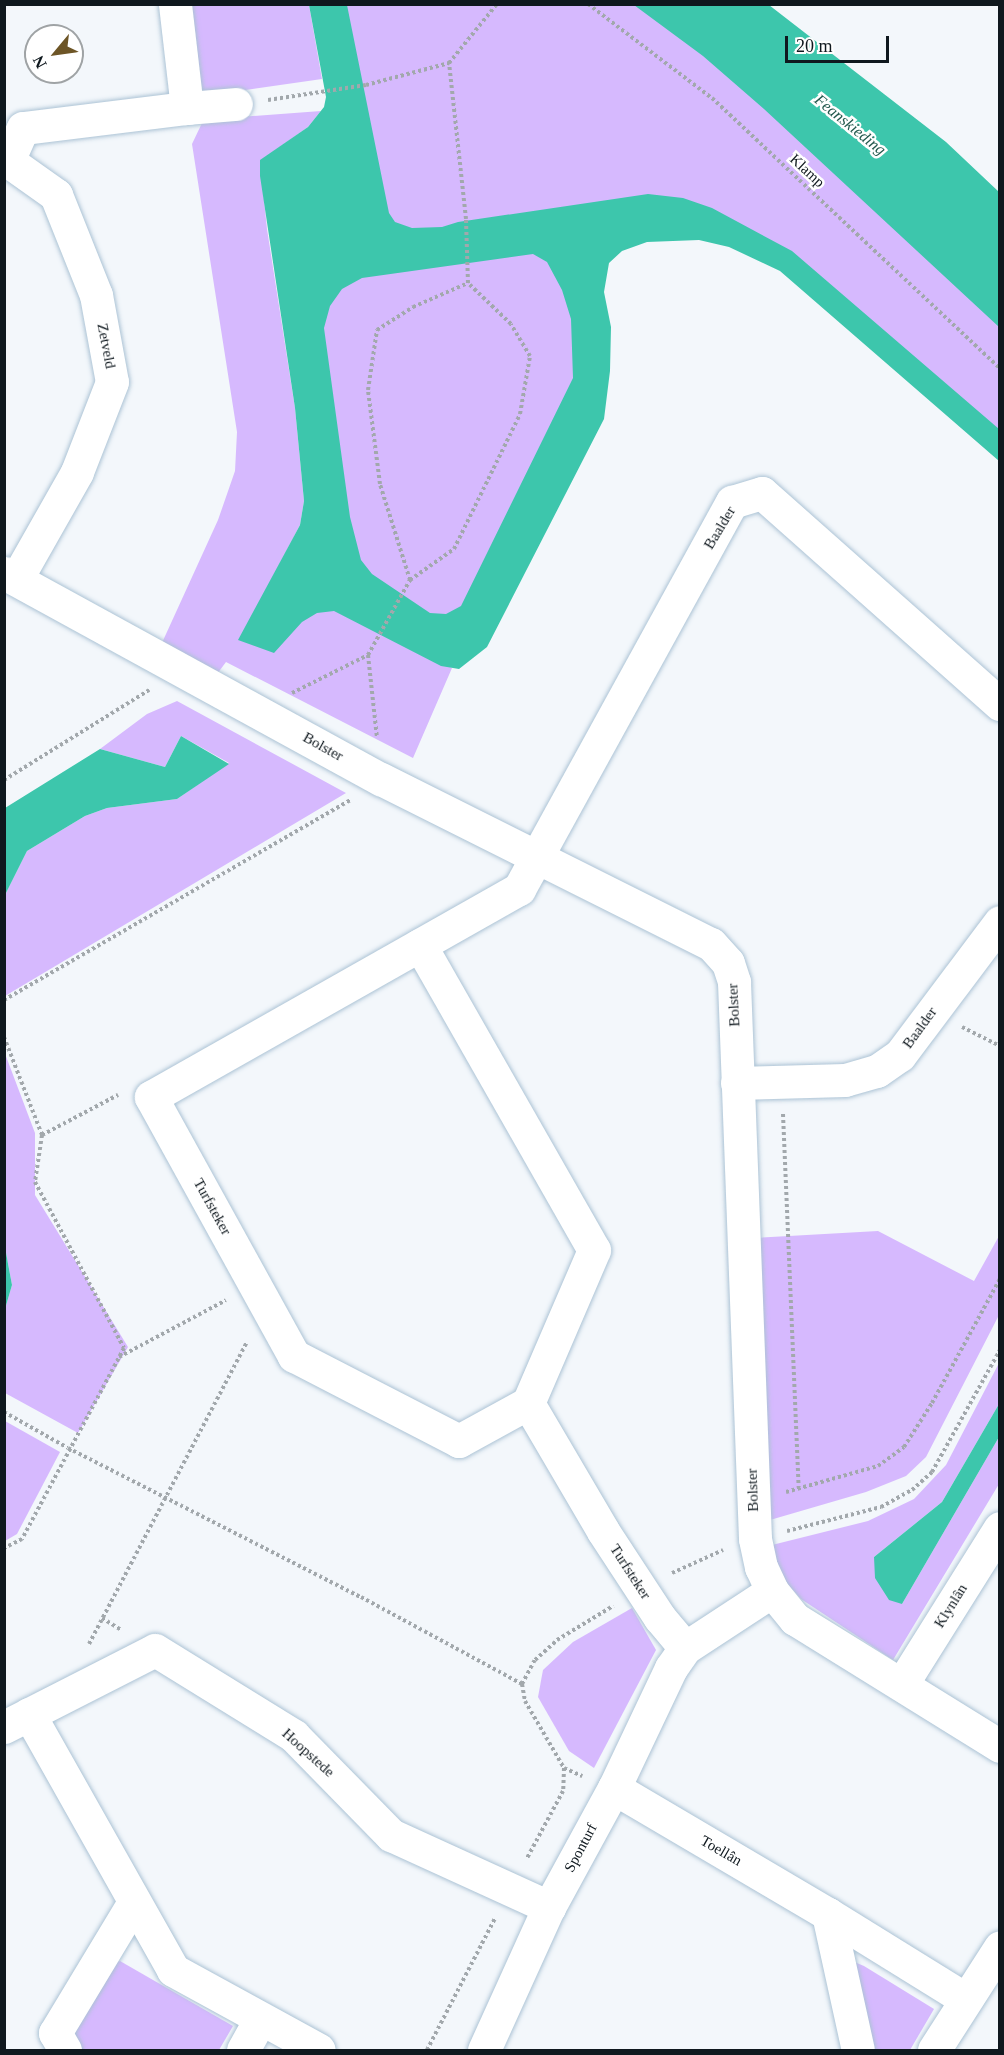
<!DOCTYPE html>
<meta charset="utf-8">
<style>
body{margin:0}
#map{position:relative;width:1004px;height:2055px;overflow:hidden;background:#f3f7fb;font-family:Georgia,serif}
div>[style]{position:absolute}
.green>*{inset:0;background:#d6b9fe}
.water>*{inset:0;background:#3dc6ac}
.path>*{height:4px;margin-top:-2px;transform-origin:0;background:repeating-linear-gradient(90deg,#a2a8ac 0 3px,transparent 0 6px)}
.roads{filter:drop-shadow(0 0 2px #acc3d5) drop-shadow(0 0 2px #acc3d5)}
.minor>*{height:33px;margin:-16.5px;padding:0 16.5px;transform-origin:16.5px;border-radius:16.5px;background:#fff}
span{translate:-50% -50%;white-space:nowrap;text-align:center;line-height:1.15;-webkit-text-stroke:5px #fff;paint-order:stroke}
.street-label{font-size:15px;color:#0f181e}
.water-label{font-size:16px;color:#23594e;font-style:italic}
.frame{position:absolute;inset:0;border:6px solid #0f181e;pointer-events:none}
.north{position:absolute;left:24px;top:24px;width:60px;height:60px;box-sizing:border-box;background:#fff;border:2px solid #9fa3a5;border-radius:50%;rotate:241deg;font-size:16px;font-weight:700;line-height:24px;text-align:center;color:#0f181e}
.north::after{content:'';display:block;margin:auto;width:21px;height:27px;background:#6d5526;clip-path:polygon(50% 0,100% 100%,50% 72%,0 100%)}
.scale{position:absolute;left:785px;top:36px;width:104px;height:27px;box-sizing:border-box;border:3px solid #0f181e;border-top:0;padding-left:8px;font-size:18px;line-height:21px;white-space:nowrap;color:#0f181e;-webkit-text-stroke:4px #fff;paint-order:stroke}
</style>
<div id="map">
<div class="green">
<div style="clip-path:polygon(190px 5px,309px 5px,322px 79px,203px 96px)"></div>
<div style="clip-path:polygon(321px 5px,646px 5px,999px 294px,999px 439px,783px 256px,685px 217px,584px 237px,593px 345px,448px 666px,452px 668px,413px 758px,226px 662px,217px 674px,161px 645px,218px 520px,235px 471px,237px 432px,192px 144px,202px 123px,226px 118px,321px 111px,308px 127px,260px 161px,267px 229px,295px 408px,304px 501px,300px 525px,239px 641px,312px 521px,294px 296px,340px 109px)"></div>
<div style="clip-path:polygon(177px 701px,346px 793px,5px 996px,5px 895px,27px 851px,85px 816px,107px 808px,177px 799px,229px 763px,181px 736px,165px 767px,100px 749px,147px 714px)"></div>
<div style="clip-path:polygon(4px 1051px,35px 1133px,35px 1195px,128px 1347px,78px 1433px,5px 1393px,5px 1309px,12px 1285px,4px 1242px)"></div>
<div style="clip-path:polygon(878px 1231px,974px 1281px,999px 1236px,999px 1315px,926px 1457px,906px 1476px,866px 1492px,770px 1520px,755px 1238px)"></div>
<div style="clip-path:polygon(999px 1363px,999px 1404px,942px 1502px,874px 1557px,902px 1604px,999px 1437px,999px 1484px,893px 1660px,801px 1599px,773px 1568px,772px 1545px,868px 1521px,914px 1499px,946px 1465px)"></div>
<div style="clip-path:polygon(5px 1421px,60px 1452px,17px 1534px,5px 1541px)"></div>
<div style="clip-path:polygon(632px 1608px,656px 1650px,594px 1768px,569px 1751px,538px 1697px,543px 1670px,573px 1642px)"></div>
<div style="clip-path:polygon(847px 1959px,864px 1966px,934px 2009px,910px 2050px,874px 2050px)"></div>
<div style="clip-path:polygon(120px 1961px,233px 2026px,219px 2050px,79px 2050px,71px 2036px,110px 1965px)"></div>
</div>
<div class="water">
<div style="clip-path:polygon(evenodd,309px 5px,347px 5px,389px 213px,395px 222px,412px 228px,442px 227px,458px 222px,648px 194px,683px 198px,712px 208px,792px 251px,999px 429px,999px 461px,780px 271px,729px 247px,699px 240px,647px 242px,622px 251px,609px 263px,604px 292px,611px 327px,610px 371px,604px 419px,487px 647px,459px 669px,441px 666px,334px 611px,317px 613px,302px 622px,274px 653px,238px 640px,300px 525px,304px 501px,295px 408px,260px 176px,260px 160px,308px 127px,324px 107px,326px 97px,309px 5px,533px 254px,547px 262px,562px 290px,571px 319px,573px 378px,461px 606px,446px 614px,430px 613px,372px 574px,361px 560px,350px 517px,324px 328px,330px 306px,342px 289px,362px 278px,533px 254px)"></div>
<div style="clip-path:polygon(634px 5px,769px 5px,946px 142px,999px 192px,999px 327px,764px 109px,703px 56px)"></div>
<div style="clip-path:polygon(181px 736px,229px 764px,177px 799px,107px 808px,85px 816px,27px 851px,5px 895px,5px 808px,100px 749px,165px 767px)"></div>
<div style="clip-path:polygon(4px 1242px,12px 1285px,5px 1309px,4px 1309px)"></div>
<div style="clip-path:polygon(999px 1404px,999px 1437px,902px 1604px,889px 1600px,875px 1578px,874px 1557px,942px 1502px)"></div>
</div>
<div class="path">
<div style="left:588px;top:4px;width:156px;rotate:37.2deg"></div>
<div style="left:712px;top:98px;width:395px;rotate:43.2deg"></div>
<div style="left:268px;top:100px;width:99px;rotate:-8.7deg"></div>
<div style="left:366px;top:85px;width:86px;rotate:-14.8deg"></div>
<div style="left:468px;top:283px;width:64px;rotate:-91.8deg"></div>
<div style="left:466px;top:219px;width:157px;rotate:-96.2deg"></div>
<div style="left:449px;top:63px;width:76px;rotate:-50.9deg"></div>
<div style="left:410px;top:580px;width:101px;rotate:-107.4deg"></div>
<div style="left:380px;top:484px;width:95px;rotate:-97.3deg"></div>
<div style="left:368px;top:390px;width:61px;rotate:-81.5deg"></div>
<div style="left:377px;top:330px;width:43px;rotate:-32.6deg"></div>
<div style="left:413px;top:307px;width:60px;rotate:-23.6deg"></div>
<div style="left:368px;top:655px;width:83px;rotate:83.8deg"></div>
<div style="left:292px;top:693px;width:85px;rotate:-26.6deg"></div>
<div style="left:368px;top:655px;width:86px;rotate:-60.8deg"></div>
<div style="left:410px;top:580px;width:54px;rotate:-35.2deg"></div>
<div style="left:454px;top:549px;width:150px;rotate:-63.9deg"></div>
<div style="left:520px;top:414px;width:59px;rotate:-80.2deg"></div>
<div style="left:530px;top:356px;width:37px;rotate:-121deg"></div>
<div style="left:511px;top:324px;width:59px;rotate:-136.4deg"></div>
<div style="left:4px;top:780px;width:171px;rotate:-31.8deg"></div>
<div style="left:4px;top:1000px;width:400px;rotate:-30deg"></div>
<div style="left:962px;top:1027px;width:42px;rotate:26.6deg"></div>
<div style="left:4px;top:1037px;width:105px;rotate:68.8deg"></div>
<div style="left:42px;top:1135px;width:48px;rotate:98.5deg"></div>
<div style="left:35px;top:1182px;width:188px;rotate:61.8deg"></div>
<div style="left:124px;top:1348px;width:217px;rotate:118.1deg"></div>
<div style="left:22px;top:1539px;width:20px;rotate:153deg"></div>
<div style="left:783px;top:1114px;width:374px;rotate:87.6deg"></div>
<div style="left:42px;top:1135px;width:86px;rotate:-27.8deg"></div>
<div style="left:119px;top:1357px;width:121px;rotate:-28deg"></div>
<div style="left:4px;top:1412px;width:73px;rotate:29.4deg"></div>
<div style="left:68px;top:1448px;width:329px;rotate:27deg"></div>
<div style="left:361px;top:1597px;width:183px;rotate:28.4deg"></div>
<div style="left:786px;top:1492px;width:96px;rotate:-15.8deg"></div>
<div style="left:878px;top:1466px;width:32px;rotate:-36deg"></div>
<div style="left:904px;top:1447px;width:52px;rotate:-57.5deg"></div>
<div style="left:932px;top:1403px;width:141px;rotate:-61.3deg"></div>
<div style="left:787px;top:1531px;width:97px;rotate:-14.3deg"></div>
<div style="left:881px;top:1507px;width:35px;rotate:-29deg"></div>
<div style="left:912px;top:1490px;width:27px;rotate:-42deg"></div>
<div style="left:932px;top:1472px;width:140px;rotate:-60.9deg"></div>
<div style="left:672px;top:1573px;width:56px;rotate:-24.3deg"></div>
<div style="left:102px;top:1618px;width:22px;rotate:32deg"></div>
<div style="left:89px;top:1644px;width:341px;rotate:-62.4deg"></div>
<div style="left:522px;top:1684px;width:27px;rotate:-62deg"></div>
<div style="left:535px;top:1660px;width:30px;rotate:-42deg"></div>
<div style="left:557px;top:1640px;width:66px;rotate:-31.3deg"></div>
<div style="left:522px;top:1684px;width:17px;rotate:80deg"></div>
<div style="left:525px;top:1701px;width:78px;rotate:59.8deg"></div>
<div style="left:564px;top:1768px;width:23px;rotate:92deg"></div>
<div style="left:563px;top:1791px;width:76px;rotate:118.2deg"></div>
<div style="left:564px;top:1768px;width:20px;rotate:24deg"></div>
<div style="left:427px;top:2050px;width:148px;rotate:-62.7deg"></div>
</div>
<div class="roads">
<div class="minor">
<div style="left:187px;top:108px;width:49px;rotate:-4.7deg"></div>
<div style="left:4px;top:158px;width:64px;rotate:35.4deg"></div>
<div style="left:56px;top:195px;width:108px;rotate:68.2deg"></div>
<div style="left:96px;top:295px;width:88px;rotate:79.6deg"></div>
<div style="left:112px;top:382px;width:97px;rotate:111.3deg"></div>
<div style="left:77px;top:472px;width:122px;rotate:119.5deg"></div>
<div style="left:8px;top:161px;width:36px;rotate:-66deg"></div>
<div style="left:23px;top:128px;width:165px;rotate:-7deg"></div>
<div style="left:187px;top:108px;width:105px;rotate:-96.6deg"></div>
<div style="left:4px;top:573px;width:430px;rotate:28.7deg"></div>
<div style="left:381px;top:779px;width:369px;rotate:26.6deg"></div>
<div style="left:711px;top:944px;width:25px;rotate:48deg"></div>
<div style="left:728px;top:963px;width:20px;rotate:72deg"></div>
<div style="left:734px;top:982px;width:557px;rotate:87.84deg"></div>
<div style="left:755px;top:1539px;width:29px;rotate:78deg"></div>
<div style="left:761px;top:1567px;width:26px;rotate:65deg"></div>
<div style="left:772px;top:1591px;width:36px;rotate:51deg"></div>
<div style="left:795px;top:1619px;width:241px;rotate:31.8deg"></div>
<div style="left:420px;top:945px;width:351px;rotate:60.3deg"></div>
<div style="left:594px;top:1250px;width:167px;rotate:113.3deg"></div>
<div style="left:528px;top:1403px;width:148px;rotate:59.6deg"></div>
<div style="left:603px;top:1531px;width:104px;rotate:56.8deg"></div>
<div style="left:660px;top:1618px;width:39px;rotate:50deg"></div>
<div style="left:685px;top:1648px;width:104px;rotate:-33.2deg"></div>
<div style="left:737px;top:1083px;width:108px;rotate:-1.6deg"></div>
<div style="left:845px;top:1080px;width:33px;rotate:-16deg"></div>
<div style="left:877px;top:1071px;width:28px;rotate:-35deg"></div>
<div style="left:900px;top:1055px;width:166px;rotate:-53.1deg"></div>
<div style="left:528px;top:1403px;width:79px;rotate:151.2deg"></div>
<div style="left:459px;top:1441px;width:186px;rotate:-152.7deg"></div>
<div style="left:294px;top:1356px;width:296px;rotate:-118.9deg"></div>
<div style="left:151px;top:1097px;width:423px;rotate:-29.5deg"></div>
<div style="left:519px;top:889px;width:442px;rotate:-61.2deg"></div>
<div style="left:732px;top:502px;width:31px;rotate:-17deg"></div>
<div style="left:762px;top:493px;width:318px;rotate:41.6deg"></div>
<div style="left:902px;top:1684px;width:184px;rotate:-57.9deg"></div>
<div style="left:29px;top:1714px;width:294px;rotate:60.6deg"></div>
<div style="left:173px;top:1970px;width:166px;rotate:28.7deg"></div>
<div style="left:4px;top:1727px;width:169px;rotate:-27deg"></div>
<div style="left:155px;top:1650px;width:163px;rotate:31.7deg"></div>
<div style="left:294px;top:1736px;width:139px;rotate:45.6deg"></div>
<div style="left:391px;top:1835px;width:174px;rotate:24.5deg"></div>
<div style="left:614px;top:1788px;width:248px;rotate:30.5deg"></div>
<div style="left:828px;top:1914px;width:161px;rotate:31.8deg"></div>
<div style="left:828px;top:1914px;width:139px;rotate:77.6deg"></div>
<div style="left:65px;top:2050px;width:20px;rotate:-120deg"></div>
<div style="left:55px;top:2033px;width:153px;rotate:-58.9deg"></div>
<div style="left:243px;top:2050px;width:35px;rotate:-61deg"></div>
<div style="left:484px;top:2050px;width:157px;rotate:-65.6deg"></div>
<div style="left:549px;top:1907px;width:136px;rotate:-61.4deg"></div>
<div style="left:614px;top:1788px;width:133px;rotate:-64.6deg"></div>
<div style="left:671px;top:1668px;width:24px;rotate:-55deg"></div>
<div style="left:934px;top:2050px;width:122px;rotate:-57.3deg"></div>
</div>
</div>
<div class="street-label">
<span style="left:807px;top:171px;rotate:43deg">Klamp</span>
<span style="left:106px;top:346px;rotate:79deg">Zetveld</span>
<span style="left:720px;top:528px;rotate:-59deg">Baalder</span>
<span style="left:323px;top:747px;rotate:29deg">Bolster</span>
<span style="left:734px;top:1005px;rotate:-93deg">Bolster</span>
<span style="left:920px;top:1028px;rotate:-54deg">Baalder</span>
<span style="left:212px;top:1207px;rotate:61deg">Turfsteker</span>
<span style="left:753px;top:1490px;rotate:-92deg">Bolster</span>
<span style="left:630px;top:1572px;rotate:57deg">Turfsteker</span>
<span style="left:951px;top:1606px;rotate:-58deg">Klynlân</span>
<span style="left:308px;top:1753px;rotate:42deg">Hoopstede</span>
<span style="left:581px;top:1848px;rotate:-62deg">Sponturf</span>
<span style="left:721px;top:1851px;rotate:30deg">Toellân</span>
</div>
<div class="water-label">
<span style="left:850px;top:125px;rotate:39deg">Feanskieding</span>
</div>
<div class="frame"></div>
<div class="north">N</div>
<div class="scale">20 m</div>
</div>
